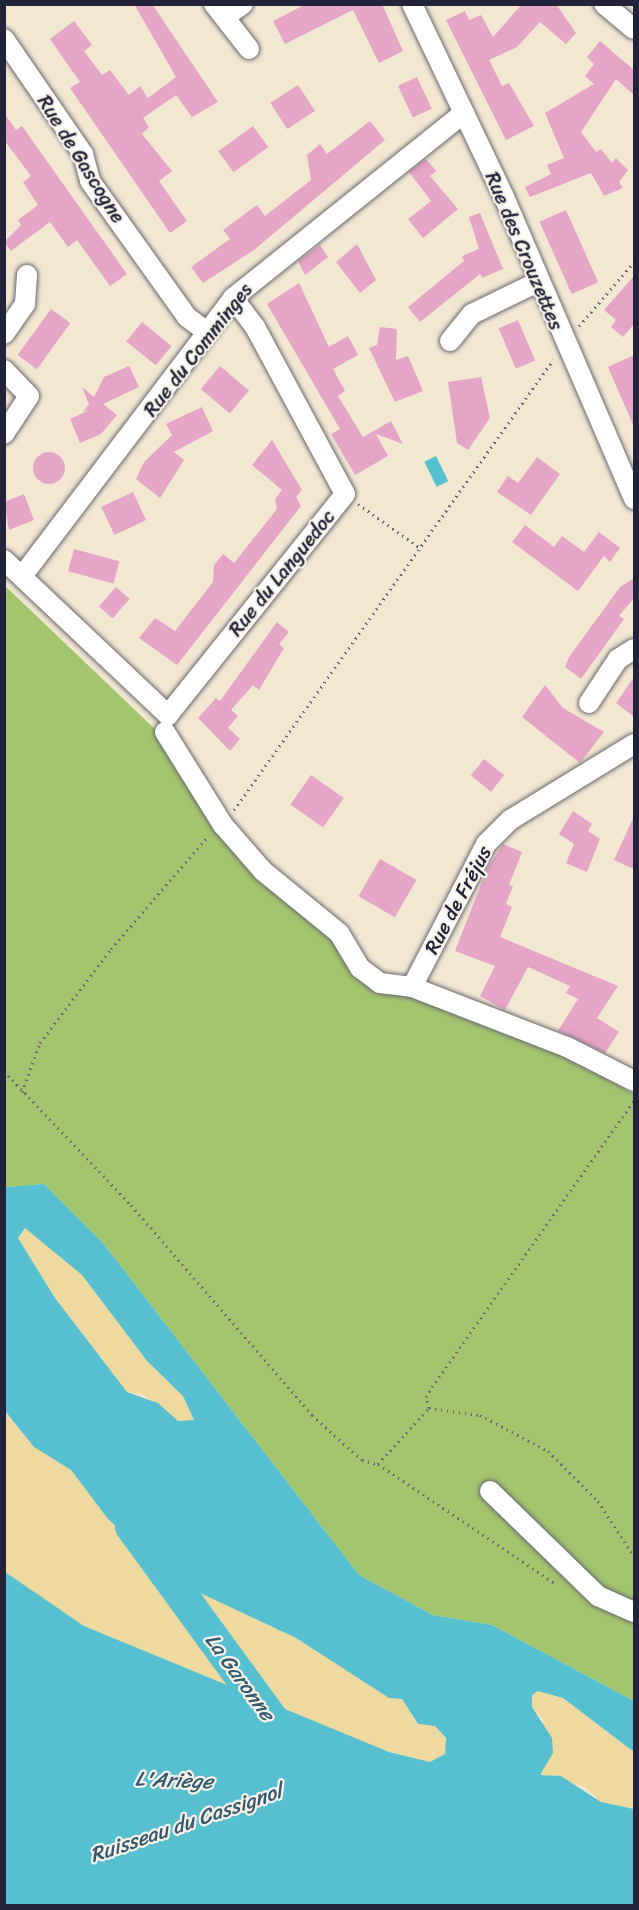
<!DOCTYPE html>
<meta charset="utf-8">
<style>
body{margin:0}
#map{position:relative;width:639px;height:1910px;overflow:hidden;background:#f2e8d2;font-family:Sriracha,sans-serif}
div>[style]{position:absolute}
.green>*{inset:0;background:#a2c56e}
.sand>*{inset:0;background:#eeda9e}
.water>*{inset:0;background:#56c0d1;transform-origin:0 0}
.river>*{height:33px;margin:-16.5px;padding:0 16.5px;transform-origin:16.5px;border-radius:16.5px;background:#56c0d1}
.building>*{inset:0;background:#e5a5c7;transform-origin:0 0}
.round{border-radius:50%}
.path>*{height:3px;margin-top:-1.5px;transform-origin:0;background:repeating-linear-gradient(90deg,#6b6770 0 1.5px,transparent 0 6px)}
.roads{filter:drop-shadow(0 0 2px #6b6770) drop-shadow(0 0 2px #6b6770)}
.minor>*{height:20px;margin:-10px;padding:0 10px;transform-origin:10px;border-radius:10px;background:#fff}
span{translate:-50% -50%;white-space:nowrap;text-align:center;line-height:1.15;-webkit-text-stroke:4.5px #f7f3e8;paint-order:stroke}
.street-label{font-size:20px;color:#22223b}
.water-label{font-size:21px;color:#345970;font-style:italic}
.frame{position:absolute;inset:0;border:6px solid #22223b;pointer-events:none}
</style>
<div id="map">
<div class="green">
<div style="clip-path:polygon(4px 585px,157px 731px,221px 839px,376px 970px,418px 1000px,562px 1054px,634px 1094px,634px 1701px,492px 1625px,433px 1615px,359px 1575px,103px 1243px,44px 1184px,5px 1187px)"></div>
</div>
<div class="sand">
<div style="clip-path:polygon(25px 1228px,43px 1237px,82px 1275px,147px 1361px,183px 1396px,194px 1420px,178px 1421px,144px 1395px,127px 1392px,55px 1298px,18px 1238px)"></div>
<div style="clip-path:polygon(4px 1411px,34px 1447px,71px 1470px,108px 1519px,181px 1584px,296px 1638px,389px 1698px,402px 1699px,417px 1724px,435px 1726px,446px 1738px,445px 1754px,430px 1762px,389px 1752px,141px 1652px,84px 1626px,11px 1577px,4px 1572px)"></div>
<div style="clip-path:polygon(538px 1690px,563px 1698px,634px 1752px,634px 1809px,601px 1802px,585px 1787px,540px 1775px,543px 1720px,532px 1707px,532px 1695px)"></div>
</div>
<div class="water">
<div style="left:436px;top:456px;width:28px;height:13px;rotate:64deg"></div>
<div style="clip-path:polygon(evenodd,44px 1184px,103px 1243px,359px 1575px,433px 1615px,492px 1625px,634px 1701px,634px 1752px,563px 1698px,538px 1691px,532px 1695px,532px 1707px,552px 1738px,553px 1753px,540px 1775px,561px 1776px,601px 1802px,634px 1809px,634px 1905px,5px 1905px,5px 1572px,84px 1626px,389px 1752px,430px 1762px,445px 1754px,446px 1738px,435px 1726px,418px 1724px,402px 1699px,389px 1698px,296px 1638px,181px 1584px,108px 1519px,71px 1470px,34px 1447px,5px 1411px,5px 1187px,44px 1184px,25px 1228px,82px 1275px,147px 1361px,183px 1396px,194px 1420px,178px 1421px,158px 1403px,127px 1392px,55px 1298px,18px 1238px,25px 1228px)"></div>
</div>
<div class="river">
<div style="left:131px;top:1526px;width:251px;rotate:53.9deg"></div>
</div>
<div class="building">
<div style="clip-path:polygon(134px 4px,152px 4px,218px 102px,192px 117px,176px 95px,143px 118px,149px 127px,142px 134px,172px 171px,159px 181px,187px 221px,170px 233px,70px 88px,80px 82px,50px 39px,74px 21px,92px 45px,84px 51px,102px 75px,110px 70px,129px 95px,140px 86px,148px 98px,176px 77px)"></div>
<div style="clip-path:polygon(306px 4px,382px 4px,403px 51px,379px 63px,353px 10px,285px 44px,273px 21px)"></div>
<div style="clip-path:polygon(522px 4px,556px 4px,576px 33px,566px 44px,540px 22px,517px 47px,489px 60px,502px 86px,509px 83px,534px 126px,506px 140px,446px 20px,465px 11px,469px 20px,481px 15px,493px 37px)"></div>
<div style="clip-path:polygon(600px 41px,634px 70px,634px 95px,616px 79px,581px 132px,596px 152px,601px 149px,612px 163px,616px 158px,628px 170px,619px 182px,623px 188px,604px 196px,591px 173px,530px 197px,525px 187px,551px 174px,547px 165px,564px 158px,545px 113px,594px 84px,585px 76px,594px 64px,587px 57px)"></div>
<div style="left:417px;top:77px;width:35px;height:21px;rotate:65deg"></div>
<div style="left:298px;top:85px;width:31px;height:33px;rotate:57deg"></div>
<div style="clip-path:polygon(4px 113px,16px 130px,22px 126px,127px 274px,110px 286px,77px 240px,68px 247px,50px 222px,11px 251px,4px 242px,21px 225px,18px 220px,38px 205px,23px 182px,31px 176px,4px 140px)"></div>
<div style="clip-path:polygon(370px 121px,385px 140px,254px 250px,203px 283px,191px 267px,230px 239px,223px 230px,257px 205px,265px 216px,311px 180px,307px 155px,320px 144px,327px 154px)"></div>
<div style="left:253px;top:126px;width:26px;height:43px;rotate:54deg"></div>
<div style="clip-path:polygon(426px 159px,436px 171px,430px 176px,458px 209px,423px 238px,408px 219px,431px 201px,409px 172px)"></div>
<div style="left:566px;top:210px;width:79px;height:29px;rotate:66deg"></div>
<div style="clip-path:polygon(480px 213px,503px 269px,482px 278px,480px 274px,420px 322px,408px 307px,464px 261px,462px 256px,479px 249px,469px 217px)"></div>
<div style="clip-path:polygon(357px 244px,376px 280px,360px 293px,336px 262px)"></div>
<div style="clip-path:polygon(320px 245px,328px 257px,305px 275px,298px 261px)"></div>
<div style="clip-path:polygon(634px 276px,634px 324px,623px 337px,611px 327px,616px 320px,604px 310px)"></div>
<div style="clip-path:polygon(299px 283px,329px 347px,348px 336px,358px 355px,333px 369px,345px 391px,338px 396px,363px 437px,391px 421px,403px 444px,376px 434px,388px 456px,355px 475px,331px 434px,340px 429px,267px 304px)"></div>
<div style="left:51px;top:309px;width:24px;height:57px;rotate:36deg"></div>
<div style="left:518px;top:320px;width:44px;height:21px;rotate:67deg"></div>
<div style="left:142px;top:322px;width:38px;height:25px;rotate:39deg"></div>
<div style="clip-path:polygon(380px 327px,397px 329px,396px 360px,408px 356px,423px 391px,395px 402px,369px 348px,377px 345px)"></div>
<div style="clip-path:polygon(634px 355px,634px 427px,608px 367px)"></div>
<div style="clip-path:polygon(129px 366px,139px 387px,103px 404px,117px 415px,101px 434px,80px 443px,70px 419px,92px 409px,83px 412px,89px 404px,82px 387px,94px 397px,104px 377px)"></div>
<div style="left:220px;top:366px;width:38px;height:30px;rotate:40deg"></div>
<div style="clip-path:polygon(481px 377px,490px 418px,468px 450px,457px 443px,448px 382px)"></div>
<div style="clip-path:polygon(202px 407px,213px 431px,174px 452px,184px 460px,160px 498px,136px 479px,144px 462px,172px 435px,166px 424px)"></div>
<div style="clip-path:polygon(272px 440px,302px 490px,296px 497px,301px 506px,177px 665px,139px 638px,155px 618px,175px 631px,213px 582px,214px 565px,223px 554px,234px 563px,277px 509px,275px 499px,282px 490px,252px 465px)"></div>
<div class="round" style="left:33px;top:452px;width:32px;height:32px"></div>
<div style="clip-path:polygon(537px 457px,560px 474px,531px 515px,497px 492px,508px 476px,518px 483px)"></div>
<div style="left:133px;top:492px;width:31px;height:35px;rotate:65deg"></div>
<div style="clip-path:polygon(24px 494px,34px 520px,9px 530px,4px 502px)"></div>
<div style="clip-path:polygon(525px 525px,554px 547px,562px 536px,584px 552px,599px 532px,620px 548px,610px 562px,604px 556px,578px 591px,512px 542px)"></div>
<div style="left:74px;top:549px;width:47px;height:23px;rotate:15deg"></div>
<div style="clip-path:polygon(634px 578px,634px 598px,619px 616px,624px 619px,581px 679px,565px 667px,569px 657px,620px 587px)"></div>
<div style="left:116px;top:587px;width:18px;height:26px;rotate:41deg"></div>
<div style="clip-path:polygon(277px 622px,289px 632px,279px 644px,284px 648px,259px 690px,253px 685px,231px 710px,238px 716px,228px 728px,240px 739px,230px 751px,198px 718px,216px 698px,220px 701px)"></div>
<div style="clip-path:polygon(634px 677px,634px 717px,616px 703px)"></div>
<div style="clip-path:polygon(545px 685px,563px 708px,604px 732px,580px 763px,522px 717px)"></div>
<div style="left:484px;top:759px;width:26px;height:21px;rotate:39deg"></div>
<div style="left:311px;top:775px;width:40px;height:36px;rotate:35deg"></div>
<div style="clip-path:polygon(573px 811px,592px 824px,588px 831px,600px 839px,587px 872px,566px 863px,574px 844px,559px 834px)"></div>
<div style="clip-path:polygon(634px 816px,634px 869px,614px 860px)"></div>
<div style="clip-path:polygon(503px 844px,522px 852px,509px 885px,513px 886px,506px 904px,512px 907px,500px 937px,618px 986px,597px 1018px,619px 1032px,605px 1053px,558px 1031px,578px 999px,566px 993px,570px 986px,528px 967px,505px 1010px,480px 996px,495px 966px,455px 951px,487px 869px)"></div>
<div style="left:380px;top:859px;width:42px;height:43px;rotate:30deg"></div>
</div>
<div class="path">
<div style="left:579px;top:326px;width:84px;rotate:-49.3deg"></div>
<div style="left:358px;top:504px;width:75px;rotate:35.2deg"></div>
<div style="left:234px;top:810px;width:552px;rotate:-54.67deg"></div>
<div style="left:4px;top:1071px;width:185px;rotate:46.5deg"></div>
<div style="left:131px;top:1205px;width:277px;rotate:49.2deg"></div>
<div style="left:312px;top:1415px;width:67px;rotate:42deg"></div>
<div style="left:362px;top:1460px;width:16px;rotate:14deg"></div>
<div style="left:378px;top:1464px;width:215px;rotate:34deg"></div>
<div style="left:22px;top:1092px;width:52px;rotate:-69.8deg"></div>
<div style="left:40px;top:1043px;width:118px;rotate:-52.9deg"></div>
<div style="left:111px;top:949px;width:150px;rotate:-49.3deg"></div>
<div style="left:429px;top:1408px;width:11px;rotate:-105deg"></div>
<div style="left:426px;top:1397px;width:12px;rotate:-59deg"></div>
<div style="left:432px;top:1387px;width:350px;rotate:-54.8deg"></div>
<div style="left:429px;top:1408px;width:51px;rotate:7.8deg"></div>
<div style="left:480px;top:1415px;width:77px;rotate:27.9deg"></div>
<div style="left:548px;top:1451px;width:71px;rotate:45deg"></div>
<div style="left:598px;top:1501px;width:66px;rotate:56.8deg"></div>
<div style="left:378px;top:1464px;width:76px;rotate:-47.7deg"></div>
</div>
<div class="roads">
<div class="minor">
<div style="left:214px;top:4px;width:57px;rotate:52.1deg"></div>
<div style="left:412px;top:4px;width:214px;rotate:64.5deg"></div>
<div style="left:504px;top:197px;width:329px;rotate:66.7deg"></div>
<div style="left:604px;top:4px;width:39px;rotate:40deg"></div>
<div style="left:225px;top:17px;width:22px;rotate:-36deg"></div>
<div style="left:4px;top:39px;width:140px;rotate:55.5deg"></div>
<div style="left:83px;top:154px;width:28px;rotate:75deg"></div>
<div style="left:90px;top:181px;width:167px;rotate:54.5deg"></div>
<div style="left:187px;top:317px;width:25px;rotate:37deg"></div>
<div style="left:4px;top:334px;width:37px;rotate:-55deg"></div>
<div style="left:25px;top:304px;width:29px;rotate:-86deg"></div>
<div style="left:450px;top:341px;width:35px;rotate:-51deg"></div>
<div style="left:472px;top:314px;width:73px;rotate:-25.9deg"></div>
<div style="left:4px;top:370px;width:36px;rotate:46deg"></div>
<div style="left:29px;top:396px;width:45px;rotate:123.3deg"></div>
<div style="left:4px;top:560px;width:226px;rotate:43.4deg"></div>
<div style="left:168px;top:715px;width:283px;rotate:-51.3deg"></div>
<div style="left:345px;top:494px;width:190px;rotate:-118.3deg"></div>
<div style="left:255px;top:327px;width:36px;rotate:-127deg"></div>
<div style="left:23px;top:575px;width:348px;rotate:-52.8deg"></div>
<div style="left:233px;top:298px;width:296px;rotate:-38.7deg"></div>
<div style="left:589px;top:703px;width:53px;rotate:-56.6deg"></div>
<div style="left:618px;top:659px;width:19px;rotate:-32deg"></div>
<div style="left:165px;top:732px;width:110px;rotate:58.1deg"></div>
<div style="left:223px;top:825px;width:61px;rotate:49deg"></div>
<div style="left:263px;top:871px;width:98px;rotate:39.2deg"></div>
<div style="left:339px;top:933px;width:41px;rotate:59deg"></div>
<div style="left:360px;top:968px;width:25px;rotate:37deg"></div>
<div style="left:380px;top:983px;width:32px;rotate:7deg"></div>
<div style="left:412px;top:987px;width:166px;rotate:21.2deg"></div>
<div style="left:567px;top:1047px;width:75px;rotate:26.9deg"></div>
<div style="left:412px;top:987px;width:161px;rotate:-62.6deg"></div>
<div style="left:486px;top:844px;width:34px;rotate:-45deg"></div>
<div style="left:510px;top:820px;width:145px;rotate:-31.5deg"></div>
<div style="left:490px;top:1491px;width:151px;rotate:44.2deg"></div>
<div style="left:598px;top:1596px;width:39px;rotate:24deg"></div>
</div>
</div>
<div class="street-label">
<span style="left:81px;top:159px;rotate:58deg">Rue de Gascogne</span>
<span style="left:524px;top:251px;rotate:67deg">Rue des Crouzettes</span>
<span style="left:198px;top:350px;rotate:-52deg">Rue du Comminges</span>
<span style="left:282px;top:573px;rotate:-51deg">Rue du Languedoc</span>
<span style="left:458px;top:900px;rotate:-62deg">Rue de Fréjus</span>
</div>
<div class="water-label">
<span style="left:240px;top:1677px;rotate:54deg">La Garonne</span>
<span style="left:174px;top:1780px;rotate:2deg">L'Ariège</span>
<span style="left:186px;top:1823px;rotate:-19deg">Ruisseau du Cassignol</span>
</div>
<div class="frame"></div>
</div>
